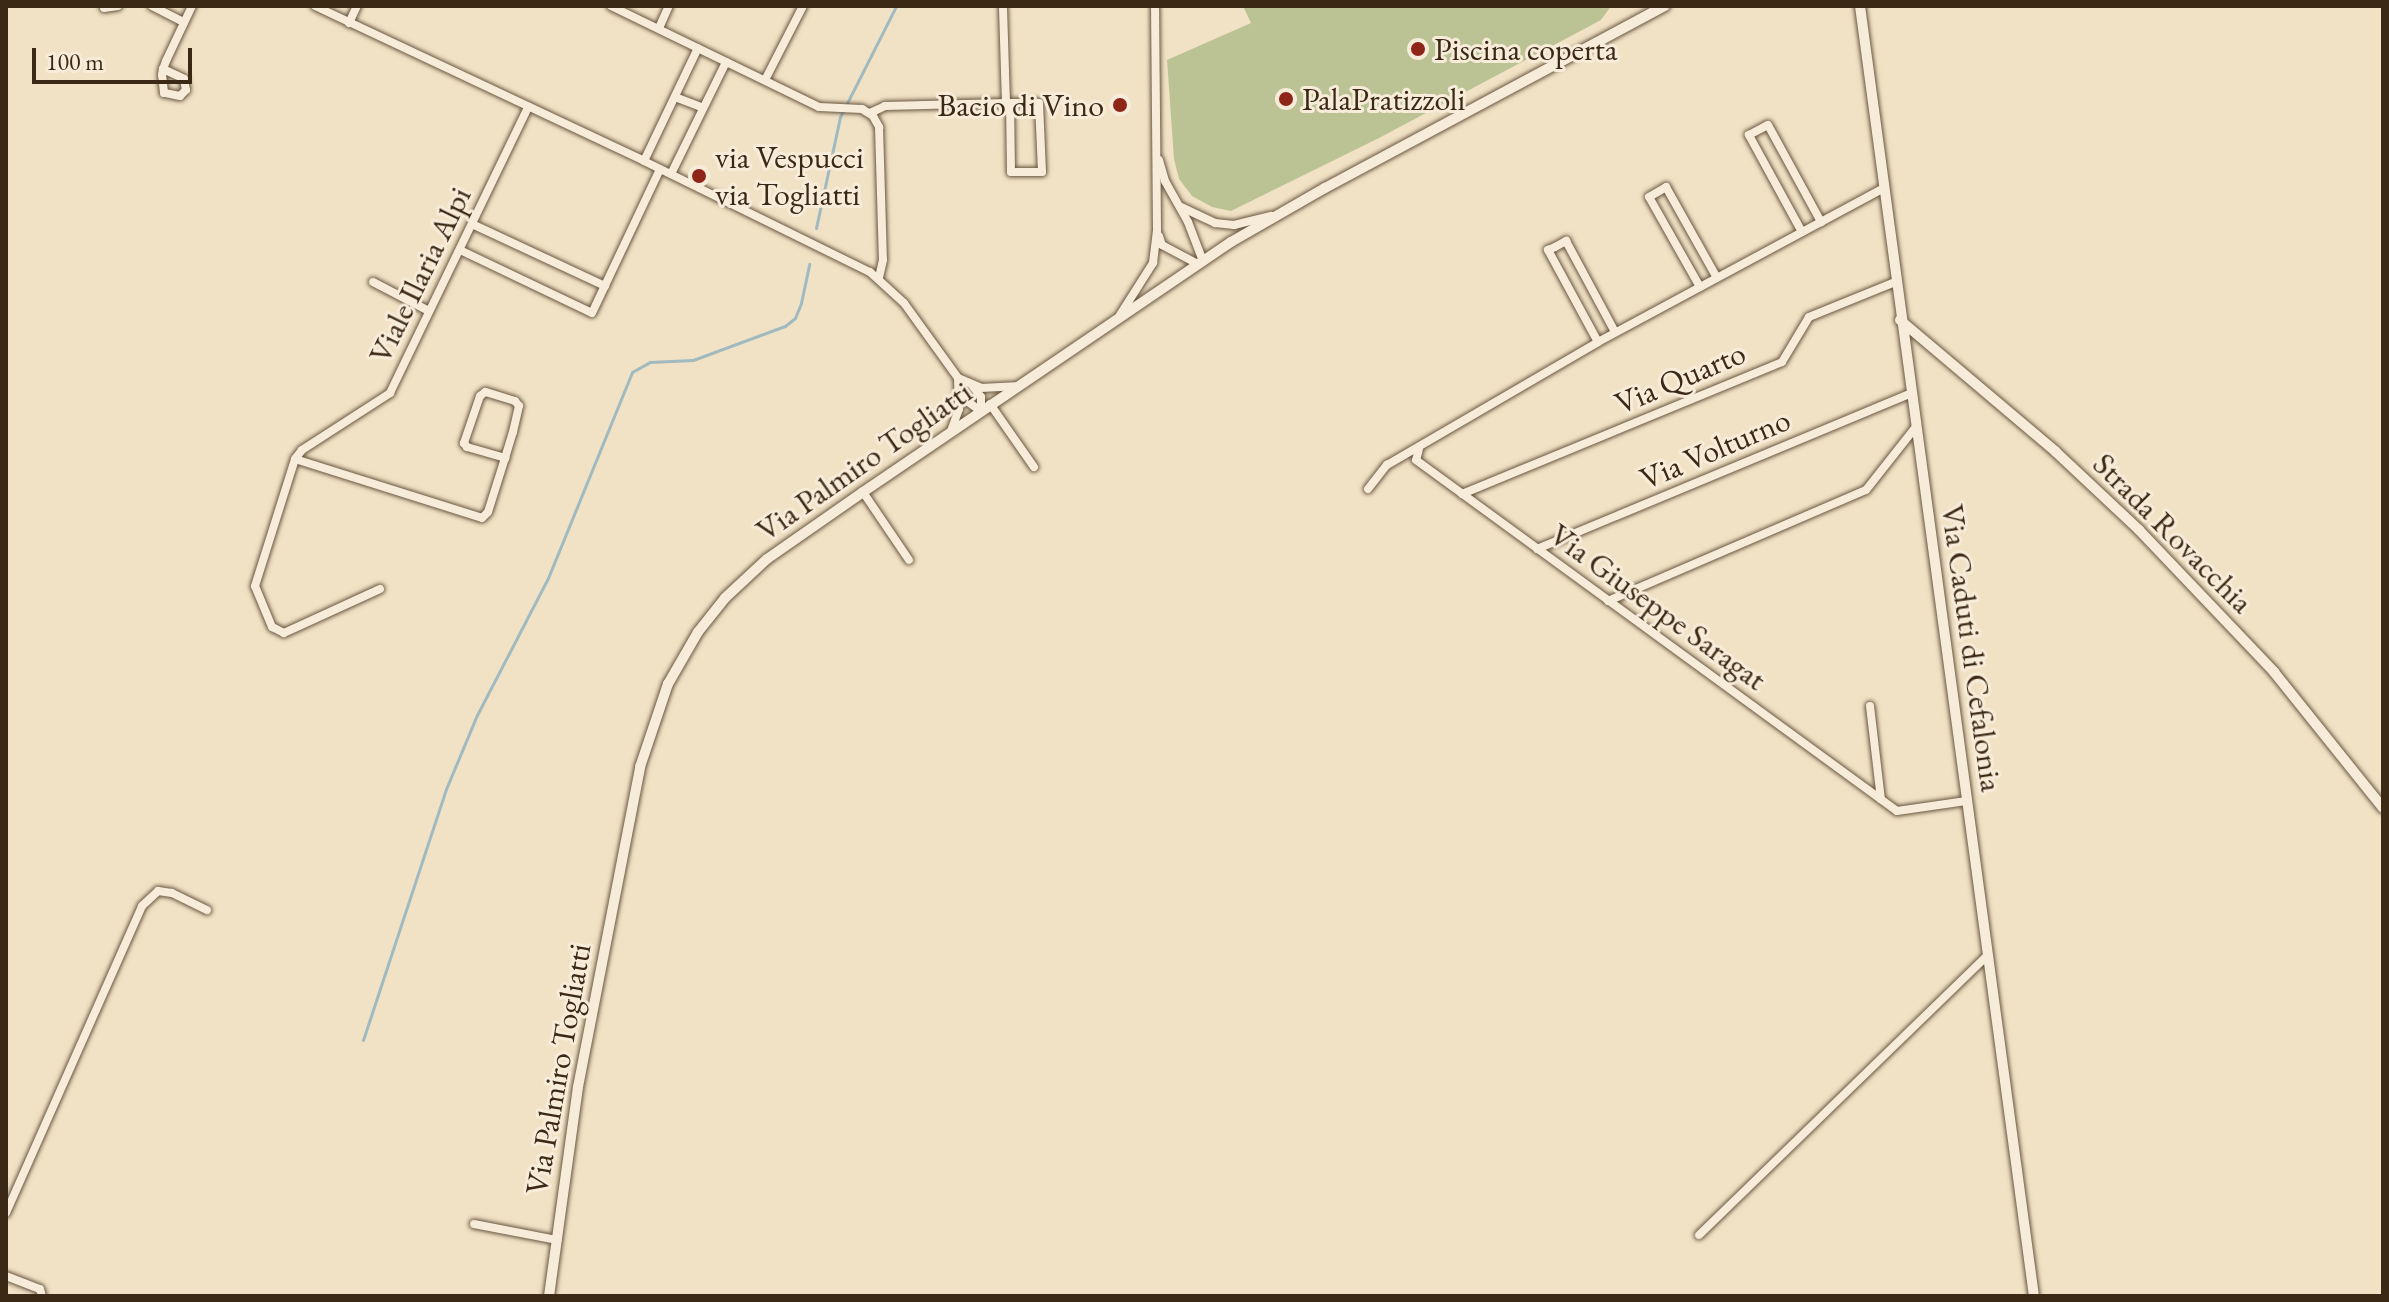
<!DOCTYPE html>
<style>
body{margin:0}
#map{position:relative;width:2389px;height:1302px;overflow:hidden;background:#f1e2c5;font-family:"EB Garamond",serif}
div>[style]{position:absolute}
.green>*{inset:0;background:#bbc394}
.stream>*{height:3px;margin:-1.5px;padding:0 1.5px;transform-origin:1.5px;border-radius:1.5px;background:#a1bac0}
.roads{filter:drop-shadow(0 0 2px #695741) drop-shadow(0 0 2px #695741)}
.minor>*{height:8px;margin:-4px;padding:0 4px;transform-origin:4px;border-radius:4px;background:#f6ecd9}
.tertiary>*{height:10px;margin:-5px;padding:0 5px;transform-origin:5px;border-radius:5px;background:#f6ecd9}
.dots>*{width:22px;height:22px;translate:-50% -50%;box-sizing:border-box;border:4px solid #f6ecd9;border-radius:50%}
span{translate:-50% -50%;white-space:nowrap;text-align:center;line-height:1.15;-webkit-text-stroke:6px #f6ecd9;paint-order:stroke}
.poi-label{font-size:32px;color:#3c2915}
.left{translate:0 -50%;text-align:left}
.right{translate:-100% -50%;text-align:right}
.street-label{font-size:32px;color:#3c2915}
.frame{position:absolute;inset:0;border:8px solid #3c2915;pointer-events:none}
.scale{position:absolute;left:32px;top:48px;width:160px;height:36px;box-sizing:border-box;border:4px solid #3c2915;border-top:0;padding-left:10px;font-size:24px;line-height:28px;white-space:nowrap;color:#3c2915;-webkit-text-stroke:6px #f6ecd9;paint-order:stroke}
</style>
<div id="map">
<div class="green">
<div style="clip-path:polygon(1243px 6px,1611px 6px,1601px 20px,1379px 138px,1231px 211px,1212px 207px,1192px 196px,1179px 179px,1174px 159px,1167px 60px,1251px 23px)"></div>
</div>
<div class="stream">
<div style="left:816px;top:228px;width:114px;rotate:-77.8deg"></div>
<div style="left:840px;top:117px;width:124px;rotate:-63.2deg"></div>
<div style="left:363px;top:1040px;width:264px;rotate:-71.7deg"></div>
<div style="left:446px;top:789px;width:80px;rotate:-67.3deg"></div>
<div style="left:477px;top:715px;width:154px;rotate:-62.6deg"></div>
<div style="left:548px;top:578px;width:222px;rotate:-67.8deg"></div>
<div style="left:632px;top:372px;width:21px;rotate:-29deg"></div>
<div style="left:650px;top:362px;width:43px;rotate:-2.7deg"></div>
<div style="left:693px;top:360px;width:98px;rotate:-20.3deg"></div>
<div style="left:785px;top:326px;width:13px;rotate:-39deg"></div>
<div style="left:795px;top:318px;width:16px;rotate:-68deg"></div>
<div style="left:801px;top:303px;width:40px;rotate:-78deg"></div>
</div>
<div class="roads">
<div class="minor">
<div style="left:152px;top:6px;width:36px;rotate:27deg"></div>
<div style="left:315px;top:6px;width:364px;rotate:25.2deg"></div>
<div style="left:644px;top:161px;width:252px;rotate:26.2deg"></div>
<div style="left:870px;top:272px;width:46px;rotate:42.4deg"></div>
<div style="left:904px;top:303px;width:92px;rotate:54.2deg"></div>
<div style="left:958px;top:378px;width:31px;rotate:88deg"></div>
<div style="left:959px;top:409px;width:23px;rotate:110deg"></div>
<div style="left:611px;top:6px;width:231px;rotate:25.9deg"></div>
<div style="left:819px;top:107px;width:43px;rotate:2.7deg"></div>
<div style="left:862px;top:109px;width:13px;rotate:32deg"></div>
<div style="left:873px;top:116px;width:13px;rotate:61deg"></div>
<div style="left:879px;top:127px;width:133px;rotate:88.3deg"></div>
<div style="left:883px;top:260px;width:18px;rotate:103deg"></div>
<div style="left:104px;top:8px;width:14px;rotate:-8deg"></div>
<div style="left:349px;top:23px;width:19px;rotate:-65deg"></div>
<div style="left:659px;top:28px;width:24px;rotate:-66deg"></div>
<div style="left:163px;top:69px;width:23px;rotate:25deg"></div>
<div style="left:184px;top:79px;width:11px;rotate:80deg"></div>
<div style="left:186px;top:90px;width:8px;rotate:135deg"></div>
<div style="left:180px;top:96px;width:16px;rotate:-169deg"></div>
<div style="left:164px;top:93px;width:18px;rotate:-96deg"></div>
<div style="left:162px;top:75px;width:6px;rotate:-81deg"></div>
<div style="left:163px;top:69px;width:9px;rotate:-69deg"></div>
<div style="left:166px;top:61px;width:61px;rotate:-64.7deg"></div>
<div style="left:765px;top:80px;width:83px;rotate:-62.8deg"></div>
<div style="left:675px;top:97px;width:30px;rotate:21deg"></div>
<div style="left:1006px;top:103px;width:33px"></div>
<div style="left:1039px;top:103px;width:69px;rotate:87.5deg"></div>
<div style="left:1042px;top:172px;width:31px;rotate:180deg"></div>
<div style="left:1011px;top:172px;width:69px;rotate:-90.8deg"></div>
<div style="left:870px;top:113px;width:17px;rotate:-25deg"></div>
<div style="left:885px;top:106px;width:121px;rotate:-1.4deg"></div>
<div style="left:1006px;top:103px;width:97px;rotate:-91.8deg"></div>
<div style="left:1159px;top:160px;width:22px;rotate:74deg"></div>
<div style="left:1165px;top:181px;width:47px;rotate:60.7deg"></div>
<div style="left:1188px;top:222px;width:42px;rotate:69deg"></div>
<div style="left:644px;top:161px;width:125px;rotate:-64.5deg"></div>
<div style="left:671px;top:174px;width:125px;rotate:-63.8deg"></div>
<div style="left:1181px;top:207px;width:38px;rotate:25deg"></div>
<div style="left:1215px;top:223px;width:19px;rotate:6deg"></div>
<div style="left:1234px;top:225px;width:38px;rotate:-14deg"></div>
<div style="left:472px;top:224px;width:147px;rotate:25deg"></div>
<div style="left:1802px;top:232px;width:111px;rotate:-118.7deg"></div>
<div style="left:1749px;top:135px;width:21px;rotate:-28deg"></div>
<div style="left:1768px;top:125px;width:111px;rotate:61.3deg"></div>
<div style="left:1159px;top:236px;width:9px;rotate:72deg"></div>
<div style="left:1162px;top:245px;width:40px;rotate:28deg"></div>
<div style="left:460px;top:250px;width:146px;rotate:25.5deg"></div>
<div style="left:592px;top:313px;width:159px;rotate:-64.7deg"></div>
<div style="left:373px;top:282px;width:63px;rotate:27.4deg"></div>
<div style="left:1700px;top:287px;width:103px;rotate:-119.5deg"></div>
<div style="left:1649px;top:197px;width:20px;rotate:-30deg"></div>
<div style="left:1666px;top:187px;width:104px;rotate:60.7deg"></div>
<div style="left:1120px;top:315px;width:62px;rotate:-57.6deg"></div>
<div style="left:1153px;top:263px;width:32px;rotate:-83deg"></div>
<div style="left:1157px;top:231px;width:225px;rotate:-90.5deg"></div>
<div style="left:1598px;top:342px;width:105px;rotate:-118.5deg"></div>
<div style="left:1548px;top:250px;width:8px;rotate:-23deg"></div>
<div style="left:1555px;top:247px;width:13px;rotate:-29deg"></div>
<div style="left:1566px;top:241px;width:103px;rotate:61.7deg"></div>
<div style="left:958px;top:378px;width:25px;rotate:23deg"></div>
<div style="left:981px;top:388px;width:34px;rotate:-3deg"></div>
<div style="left:960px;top:396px;width:26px;rotate:36deg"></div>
<div style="left:981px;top:411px;width:14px;rotate:-90deg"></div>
<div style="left:981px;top:397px;width:15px;rotate:-127deg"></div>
<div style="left:990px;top:404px;width:77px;rotate:55.1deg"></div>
<div style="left:1419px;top:449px;width:11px;rotate:105deg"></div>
<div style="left:1416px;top:460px;width:595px;rotate:36.12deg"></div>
<div style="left:1897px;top:811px;width:70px;rotate:-8.2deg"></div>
<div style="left:295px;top:459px;width:196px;rotate:17.5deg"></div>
<div style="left:482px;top:518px;width:8px;rotate:-45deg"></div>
<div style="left:488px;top:512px;width:57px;rotate:-72.5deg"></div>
<div style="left:505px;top:458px;width:27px;rotate:-73deg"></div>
<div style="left:513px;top:432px;width:27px;rotate:-77deg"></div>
<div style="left:519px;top:406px;width:6px;rotate:-129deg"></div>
<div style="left:515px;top:401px;width:31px;rotate:-163deg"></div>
<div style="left:485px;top:392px;width:6px;rotate:141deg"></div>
<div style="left:480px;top:396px;width:50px;rotate:108.8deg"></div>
<div style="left:464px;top:443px;width:5px;rotate:53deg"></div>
<div style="left:467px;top:447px;width:40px;rotate:16deg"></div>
<div style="left:1368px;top:489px;width:31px;rotate:-52deg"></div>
<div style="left:1387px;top:465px;width:244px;rotate:-30.2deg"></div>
<div style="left:1598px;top:342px;width:323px;rotate:-28.3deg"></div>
<div style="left:863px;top:492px;width:82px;rotate:55.9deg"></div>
<div style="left:1462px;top:494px;width:346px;rotate:-22.4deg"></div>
<div style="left:1782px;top:362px;width:52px;rotate:-59deg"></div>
<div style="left:1809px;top:317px;width:93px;rotate:-22.1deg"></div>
<div style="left:1537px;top:549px;width:404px;rotate:-22.6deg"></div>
<div style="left:380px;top:589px;width:106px;rotate:155.4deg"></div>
<div style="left:284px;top:633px;width:13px;rotate:-153deg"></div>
<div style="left:272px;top:627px;width:44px;rotate:-112.5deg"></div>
<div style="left:255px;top:586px;width:133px;rotate:-72.5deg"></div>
<div style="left:295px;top:459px;width:11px;rotate:-52deg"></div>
<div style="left:302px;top:450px;width:105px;rotate:-32.9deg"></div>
<div style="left:390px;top:393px;width:318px;rotate:-64.2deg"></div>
<div style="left:1608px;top:601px;width:281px;rotate:-23.3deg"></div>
<div style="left:1866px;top:490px;width:79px;rotate:-51.7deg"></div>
<div style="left:1870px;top:706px;width:94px;rotate:83.3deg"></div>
<div style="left:6px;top:1213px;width:336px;rotate:-66.1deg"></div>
<div style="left:142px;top:906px;width:22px;rotate:-43deg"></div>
<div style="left:158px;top:891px;width:14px;rotate:8deg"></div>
<div style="left:172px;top:893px;width:39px;rotate:26deg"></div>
<div style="left:474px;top:1224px;width:85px;rotate:10.9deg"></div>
<div style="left:1699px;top:1235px;width:402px;rotate:-44.1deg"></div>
<div style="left:6px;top:1276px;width:36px;rotate:21deg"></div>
<div style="left:40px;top:1289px;width:7px;rotate:74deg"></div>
</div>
<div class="tertiary">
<div style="left:1860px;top:6px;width:1302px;rotate:82.32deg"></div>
<div style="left:1900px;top:320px;width:204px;rotate:40.2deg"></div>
<div style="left:2056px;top:452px;width:114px;rotate:43.2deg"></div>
<div style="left:2139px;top:530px;width:196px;rotate:46.4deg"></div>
<div style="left:2274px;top:672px;width:174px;rotate:51.3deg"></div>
<div style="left:549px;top:1296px;width:211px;rotate:-82.1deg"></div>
<div style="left:578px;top:1087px;width:326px;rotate:-79deg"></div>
<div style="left:640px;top:767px;width:88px;rotate:-71.4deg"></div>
<div style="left:668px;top:684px;width:60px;rotate:-60deg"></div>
<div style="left:698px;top:632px;width:43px;rotate:-51.5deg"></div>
<div style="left:725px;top:598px;width:57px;rotate:-42.9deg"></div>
<div style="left:767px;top:559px;width:117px;rotate:-34.9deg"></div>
<div style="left:863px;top:492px;width:445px;rotate:-34.2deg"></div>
<div style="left:1231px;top:242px;width:108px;rotate:-29.9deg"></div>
<div style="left:1325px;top:188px;width:386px;rotate:-28.2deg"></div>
</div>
</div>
<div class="dots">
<div style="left:1418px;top:49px;background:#8f2418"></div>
<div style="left:1286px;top:99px;background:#8f2418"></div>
<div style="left:1120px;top:105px;background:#8f2418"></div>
<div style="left:699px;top:176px;background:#8f2418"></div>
</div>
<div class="poi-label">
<span class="left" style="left:1434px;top:49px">Piscina coperta</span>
<span class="left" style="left:1302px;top:99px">PalaPratizzoli</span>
<span class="right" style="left:1104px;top:105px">Bacio di Vino</span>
<span class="left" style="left:715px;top:176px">via Vespucci<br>via Togliatti</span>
</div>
<div class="street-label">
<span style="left:420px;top:275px;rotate:-64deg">Viale Ilaria Alpi</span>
<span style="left:1680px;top:378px;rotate:-23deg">Via Quarto</span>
<span style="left:1715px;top:449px;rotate:-23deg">Via Volturno</span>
<span style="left:864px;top:461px;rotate:-35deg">Via Palmiro Togliatti</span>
<span style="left:2173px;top:533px;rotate:45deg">Strada Rovacchia</span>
<span style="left:1658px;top:607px;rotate:36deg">Via Giuseppe Saragat</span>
<span style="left:1972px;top:648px;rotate:82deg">Via Caduti di Cefalonia</span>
<span style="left:558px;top:1069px;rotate:-80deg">Via Palmiro Togliatti</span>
</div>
<div class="frame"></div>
<div class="scale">100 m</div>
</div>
